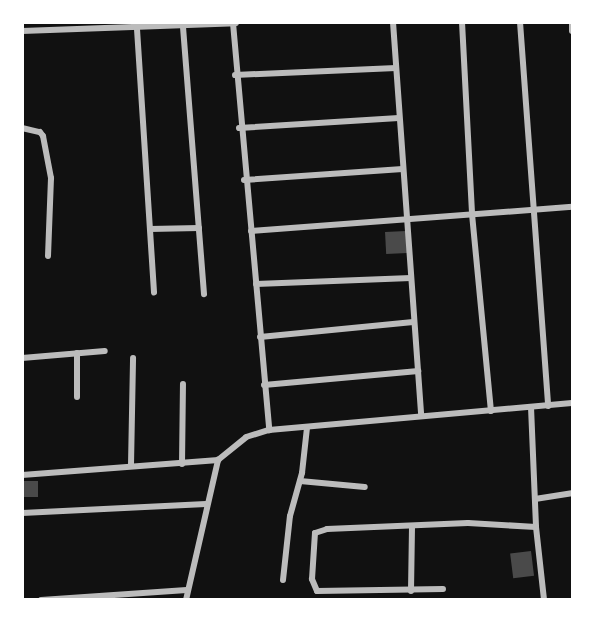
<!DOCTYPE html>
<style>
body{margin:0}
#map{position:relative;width:595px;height:622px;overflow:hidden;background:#111;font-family:"Work Sans",sans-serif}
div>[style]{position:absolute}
.building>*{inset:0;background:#4a4a4a;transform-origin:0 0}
.minor>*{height:6px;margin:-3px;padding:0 3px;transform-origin:3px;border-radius:3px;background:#bcbcbc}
span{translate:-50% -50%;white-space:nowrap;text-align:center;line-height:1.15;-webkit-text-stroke:5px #fff;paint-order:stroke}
.frame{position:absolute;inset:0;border:24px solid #fff;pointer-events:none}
</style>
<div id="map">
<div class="building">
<div style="left:406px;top:231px;width:22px;height:21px;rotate:87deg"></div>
<div style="left:24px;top:481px;width:14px;height:16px"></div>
<div style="left:531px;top:551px;width:25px;height:21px;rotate:83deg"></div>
</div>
<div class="minor">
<div style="left:393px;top:22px;width:395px;rotate:85.9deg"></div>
<div style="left:462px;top:22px;width:192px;rotate:87deg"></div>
<div style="left:472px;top:214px;width:198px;rotate:84.5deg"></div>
<div style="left:520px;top:22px;width:385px;rotate:85.8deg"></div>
<div style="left:572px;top:22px;width:9px;rotate:90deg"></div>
<div style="left:233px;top:23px;width:409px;rotate:84.9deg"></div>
<div style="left:183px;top:27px;width:268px;rotate:85.5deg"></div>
<div style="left:137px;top:29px;width:264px;rotate:86.3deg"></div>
<div style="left:22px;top:31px;width:214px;rotate:-2.1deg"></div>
<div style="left:235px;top:75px;width:161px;rotate:-2.5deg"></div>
<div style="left:22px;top:128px;width:18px;rotate:13deg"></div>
<div style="left:40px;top:132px;width:5px;rotate:53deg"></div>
<div style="left:43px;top:136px;width:43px;rotate:79.2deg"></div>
<div style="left:51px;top:178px;width:78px;rotate:92.2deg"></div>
<div style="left:239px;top:128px;width:160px;rotate:-3.6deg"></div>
<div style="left:244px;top:180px;width:159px;rotate:-4deg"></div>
<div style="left:150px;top:229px;width:49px;rotate:-1.2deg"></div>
<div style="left:251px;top:231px;width:322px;rotate:-4.3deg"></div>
<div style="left:256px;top:284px;width:155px;rotate:-2.2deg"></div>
<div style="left:260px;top:337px;width:154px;rotate:-5.6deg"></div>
<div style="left:77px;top:353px;width:44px;rotate:90deg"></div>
<div style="left:22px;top:358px;width:83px;rotate:-4.8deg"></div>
<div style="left:264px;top:385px;width:155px;rotate:-5.2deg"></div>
<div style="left:531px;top:407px;width:120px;rotate:87.6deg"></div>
<div style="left:536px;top:527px;width:73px;rotate:83.7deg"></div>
<div style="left:182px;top:464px;width:80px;rotate:-89.3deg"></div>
<div style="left:131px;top:465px;width:107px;rotate:-88.9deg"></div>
<div style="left:22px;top:475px;width:197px;rotate:-4.4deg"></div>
<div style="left:300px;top:481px;width:65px;rotate:5.3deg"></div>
<div style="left:535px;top:499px;width:37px;rotate:-9deg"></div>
<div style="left:22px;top:513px;width:184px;rotate:-2.8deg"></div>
<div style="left:283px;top:580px;width:64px;rotate:-83.8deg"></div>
<div style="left:290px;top:516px;width:45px;rotate:-74.4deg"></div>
<div style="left:302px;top:473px;width:45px;rotate:-83.7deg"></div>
<div style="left:443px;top:589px;width:126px;rotate:179.1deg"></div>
<div style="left:317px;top:591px;width:13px;rotate:-113deg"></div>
<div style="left:312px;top:579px;width:46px;rotate:-86.3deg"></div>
<div style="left:315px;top:533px;width:13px;rotate:-18deg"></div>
<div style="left:327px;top:529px;width:141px;rotate:-2.4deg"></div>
<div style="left:468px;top:523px;width:68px;rotate:3.4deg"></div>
<div style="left:411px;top:591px;width:65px;rotate:-89.1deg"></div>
<div style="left:41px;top:600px;width:146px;rotate:-3.9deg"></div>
<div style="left:186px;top:600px;width:144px;rotate:-77.1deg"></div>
<div style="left:218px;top:460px;width:36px;rotate:-39deg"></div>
<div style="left:246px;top:437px;width:24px;rotate:-17deg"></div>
<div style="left:269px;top:430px;width:304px;rotate:-5.1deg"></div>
</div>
<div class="frame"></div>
</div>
